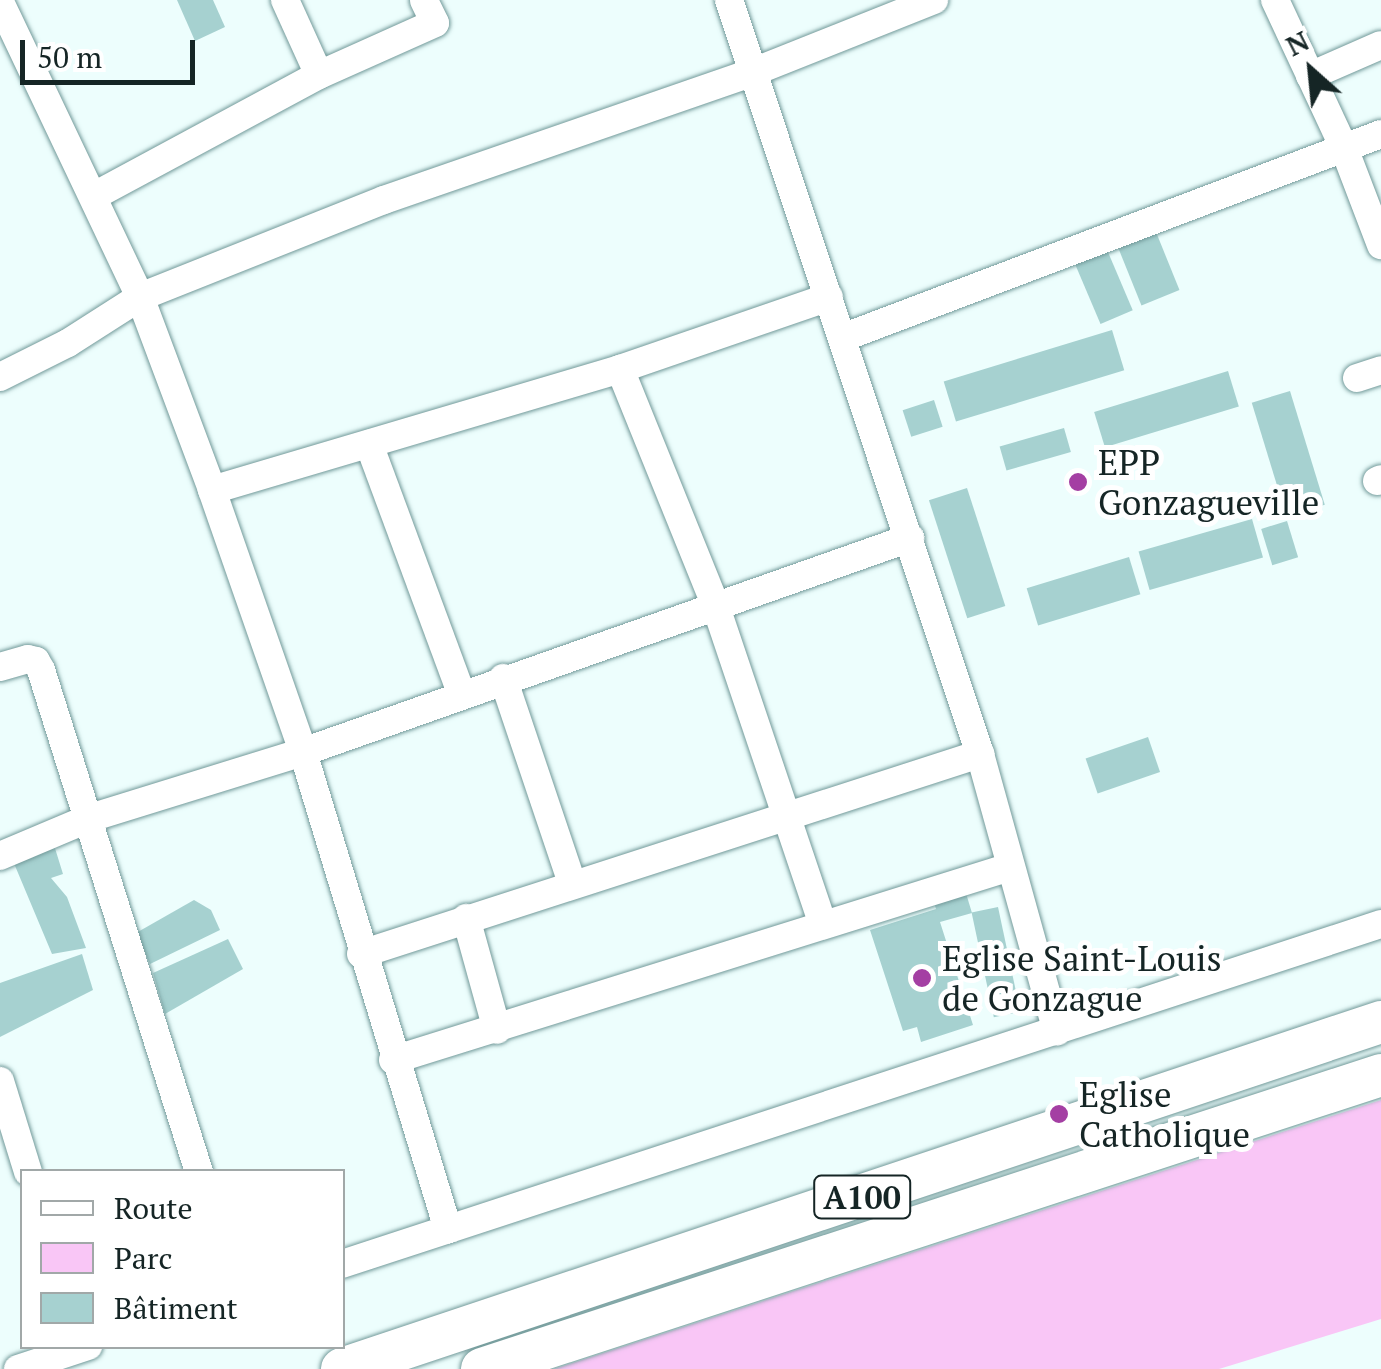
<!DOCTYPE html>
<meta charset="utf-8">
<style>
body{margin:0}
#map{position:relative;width:1381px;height:1369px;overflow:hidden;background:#edfefd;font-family:"PT Serif",serif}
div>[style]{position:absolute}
.green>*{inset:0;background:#f9c6f6}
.building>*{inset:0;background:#a6d1d0;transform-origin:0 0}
.roads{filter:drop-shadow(0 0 2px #719999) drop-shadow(0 0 2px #719999)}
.minor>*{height:28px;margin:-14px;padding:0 14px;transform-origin:14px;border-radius:14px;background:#fff}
.highway>*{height:42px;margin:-21px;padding:0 21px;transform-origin:21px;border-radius:21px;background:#fff}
.dots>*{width:28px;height:28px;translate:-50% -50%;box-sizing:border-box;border:5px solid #fff;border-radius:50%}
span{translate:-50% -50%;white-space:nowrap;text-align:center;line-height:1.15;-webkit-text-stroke:10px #fff;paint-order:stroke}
.shield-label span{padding:2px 8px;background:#fff;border:2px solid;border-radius:8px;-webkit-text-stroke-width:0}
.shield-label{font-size:32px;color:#152525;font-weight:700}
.poi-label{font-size:35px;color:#152525}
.left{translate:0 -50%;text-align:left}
.legend{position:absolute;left:20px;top:1169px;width:325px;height:180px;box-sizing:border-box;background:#fff;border:2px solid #a1a8a8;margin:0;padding:12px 18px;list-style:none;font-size:30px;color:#152525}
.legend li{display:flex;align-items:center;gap:20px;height:50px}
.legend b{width:50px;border:2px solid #a1a8a8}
.north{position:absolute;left:1261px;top:20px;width:100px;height:100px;-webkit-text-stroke:8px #fff;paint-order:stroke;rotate:333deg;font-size:28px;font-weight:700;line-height:40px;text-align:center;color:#152525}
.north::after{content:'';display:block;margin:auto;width:35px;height:45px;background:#152525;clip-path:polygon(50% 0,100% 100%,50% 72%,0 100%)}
.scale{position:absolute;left:20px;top:40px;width:175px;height:45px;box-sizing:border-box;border:5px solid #152525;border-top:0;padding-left:12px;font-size:30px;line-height:35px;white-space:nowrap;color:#152525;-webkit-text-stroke:8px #fff;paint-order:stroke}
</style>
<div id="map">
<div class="green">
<div style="clip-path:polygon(1381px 1100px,1381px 1319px,1219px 1369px,554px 1369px)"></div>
</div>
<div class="building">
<div style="clip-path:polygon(177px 0,213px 0,225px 27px,195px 41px)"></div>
<div style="left:1154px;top:227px;width:68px;height:41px;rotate:68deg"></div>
<div style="left:1105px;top:245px;width:71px;height:35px;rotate:67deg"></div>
<div style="left:1112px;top:330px;width:42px;height:176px;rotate:73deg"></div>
<div style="left:1228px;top:371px;width:37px;height:140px;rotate:73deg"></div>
<div style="left:1290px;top:391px;width:119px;height:40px;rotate:73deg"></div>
<div style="left:934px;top:400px;width:28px;height:33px;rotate:72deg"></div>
<div style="left:1064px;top:428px;width:25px;height:67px;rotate:74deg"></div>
<div style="left:967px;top:488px;width:124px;height:40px;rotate:72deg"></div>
<div style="left:1252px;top:519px;width:40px;height:118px;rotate:74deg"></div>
<div style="left:1287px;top:521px;width:38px;height:27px;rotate:73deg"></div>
<div style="left:1129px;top:557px;width:39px;height:107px;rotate:73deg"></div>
<div style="left:1148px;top:737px;width:37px;height:66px;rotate:71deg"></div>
<div style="clip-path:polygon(54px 845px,63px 874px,51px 878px,67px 897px,86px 948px,52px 954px,13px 861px)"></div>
<div style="clip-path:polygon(965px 890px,972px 913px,940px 922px,973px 1025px,921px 1042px,917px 1027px,903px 1031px,870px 930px,936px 909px,933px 899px)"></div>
<div style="clip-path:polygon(194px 900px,211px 910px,220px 930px,150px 964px,136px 933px)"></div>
<div style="left:998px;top:907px;width:107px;height:27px;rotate:78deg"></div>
<div style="clip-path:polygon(228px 939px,243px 969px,165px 1014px,153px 973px)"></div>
<div style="clip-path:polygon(82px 954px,93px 990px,0 1037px,0 983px)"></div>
</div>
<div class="roads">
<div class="minor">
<div style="left:285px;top:0;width:82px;rotate:65.6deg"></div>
<div style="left:729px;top:0;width:795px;rotate:71.59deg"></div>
<div style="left:980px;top:754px;width:288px;rotate:74.5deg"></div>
<div style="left:1275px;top:0;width:163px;rotate:65deg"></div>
<div style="left:1344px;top:148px;width:104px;rotate:69.1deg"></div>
<div style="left:0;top:2px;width:327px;rotate:64.6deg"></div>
<div style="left:140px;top:297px;width:206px;rotate:69.5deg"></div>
<div style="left:212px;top:490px;width:277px;rotate:70.8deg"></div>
<div style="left:303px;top:752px;width:499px;rotate:73.1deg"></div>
<div style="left:1310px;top:76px;width:77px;rotate:-23.6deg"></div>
<div style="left:94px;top:196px;width:255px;rotate:-28.3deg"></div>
<div style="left:319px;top:75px;width:127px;rotate:-24.1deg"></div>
<div style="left:435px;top:23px;width:25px;rotate:-116deg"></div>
<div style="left:842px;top:338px;width:576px;rotate:-20.73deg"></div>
<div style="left:620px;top:369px;width:253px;rotate:68deg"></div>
<div style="left:715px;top:604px;width:338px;rotate:71.4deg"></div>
<div style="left:0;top:377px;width:76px;rotate:-26.6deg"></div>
<div style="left:68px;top:343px;width:85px;rotate:-32.6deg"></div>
<div style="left:140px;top:297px;width:263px;rotate:-21.7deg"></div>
<div style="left:384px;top:200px;width:391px;rotate:-19.1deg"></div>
<div style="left:753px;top:72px;width:195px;rotate:-21.7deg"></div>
<div style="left:1357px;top:378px;width:25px;rotate:-18deg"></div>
<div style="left:369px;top:444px;width:265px;rotate:69.7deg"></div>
<div style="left:1377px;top:481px;width:4px;rotate:-27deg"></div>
<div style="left:212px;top:490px;width:426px;rotate:-16.5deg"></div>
<div style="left:620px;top:369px;width:221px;rotate:-19deg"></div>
<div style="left:0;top:667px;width:29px;rotate:-16deg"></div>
<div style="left:28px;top:659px;width:8px;rotate:14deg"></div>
<div style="left:36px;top:661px;width:10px;rotate:61deg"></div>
<div style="left:41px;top:670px;width:526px;rotate:72.53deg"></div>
<div style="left:503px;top:678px;width:216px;rotate:71.4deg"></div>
<div style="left:0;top:856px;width:98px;rotate:-22.9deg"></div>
<div style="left:90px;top:818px;width:223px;rotate:-17.2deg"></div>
<div style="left:303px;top:752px;width:644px;rotate:-19.42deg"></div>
<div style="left:466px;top:918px;width:116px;rotate:74.5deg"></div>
<div style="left:361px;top:954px;width:651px;rotate:-17.91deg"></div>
<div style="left:393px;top:1060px;width:646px;rotate:-17.37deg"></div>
<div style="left:0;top:1081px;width:95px;rotate:72.9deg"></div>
<div style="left:342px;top:1264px;width:1093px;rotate:-18.12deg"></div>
<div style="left:18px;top:1369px;width:74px;rotate:-18.2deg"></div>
</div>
<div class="highway">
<div style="left:342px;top:1369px;width:1095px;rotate:-18.47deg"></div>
<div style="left:482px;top:1369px;width:946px;rotate:-18.11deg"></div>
</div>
</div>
<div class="dots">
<div style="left:1078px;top:482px;background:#a43fa3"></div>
<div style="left:922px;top:978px;background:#a43fa3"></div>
<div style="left:1059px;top:1114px;background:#a43fa3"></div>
</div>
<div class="shield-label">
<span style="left:862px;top:1197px">A100</span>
</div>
<div class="poi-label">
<span class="left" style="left:1098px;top:482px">EPP<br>Gonzagueville</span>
<span class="left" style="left:942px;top:978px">Eglise Saint-Louis<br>de Gonzague</span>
<span class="left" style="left:1079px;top:1114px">Eglise<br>Catholique</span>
</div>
<ul class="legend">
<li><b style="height:12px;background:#fff"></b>Route</li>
<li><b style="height:28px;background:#f9c6f6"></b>Parc</li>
<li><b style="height:28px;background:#a6d1d0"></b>Bâtiment</li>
</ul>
<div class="north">N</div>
<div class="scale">50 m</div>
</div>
